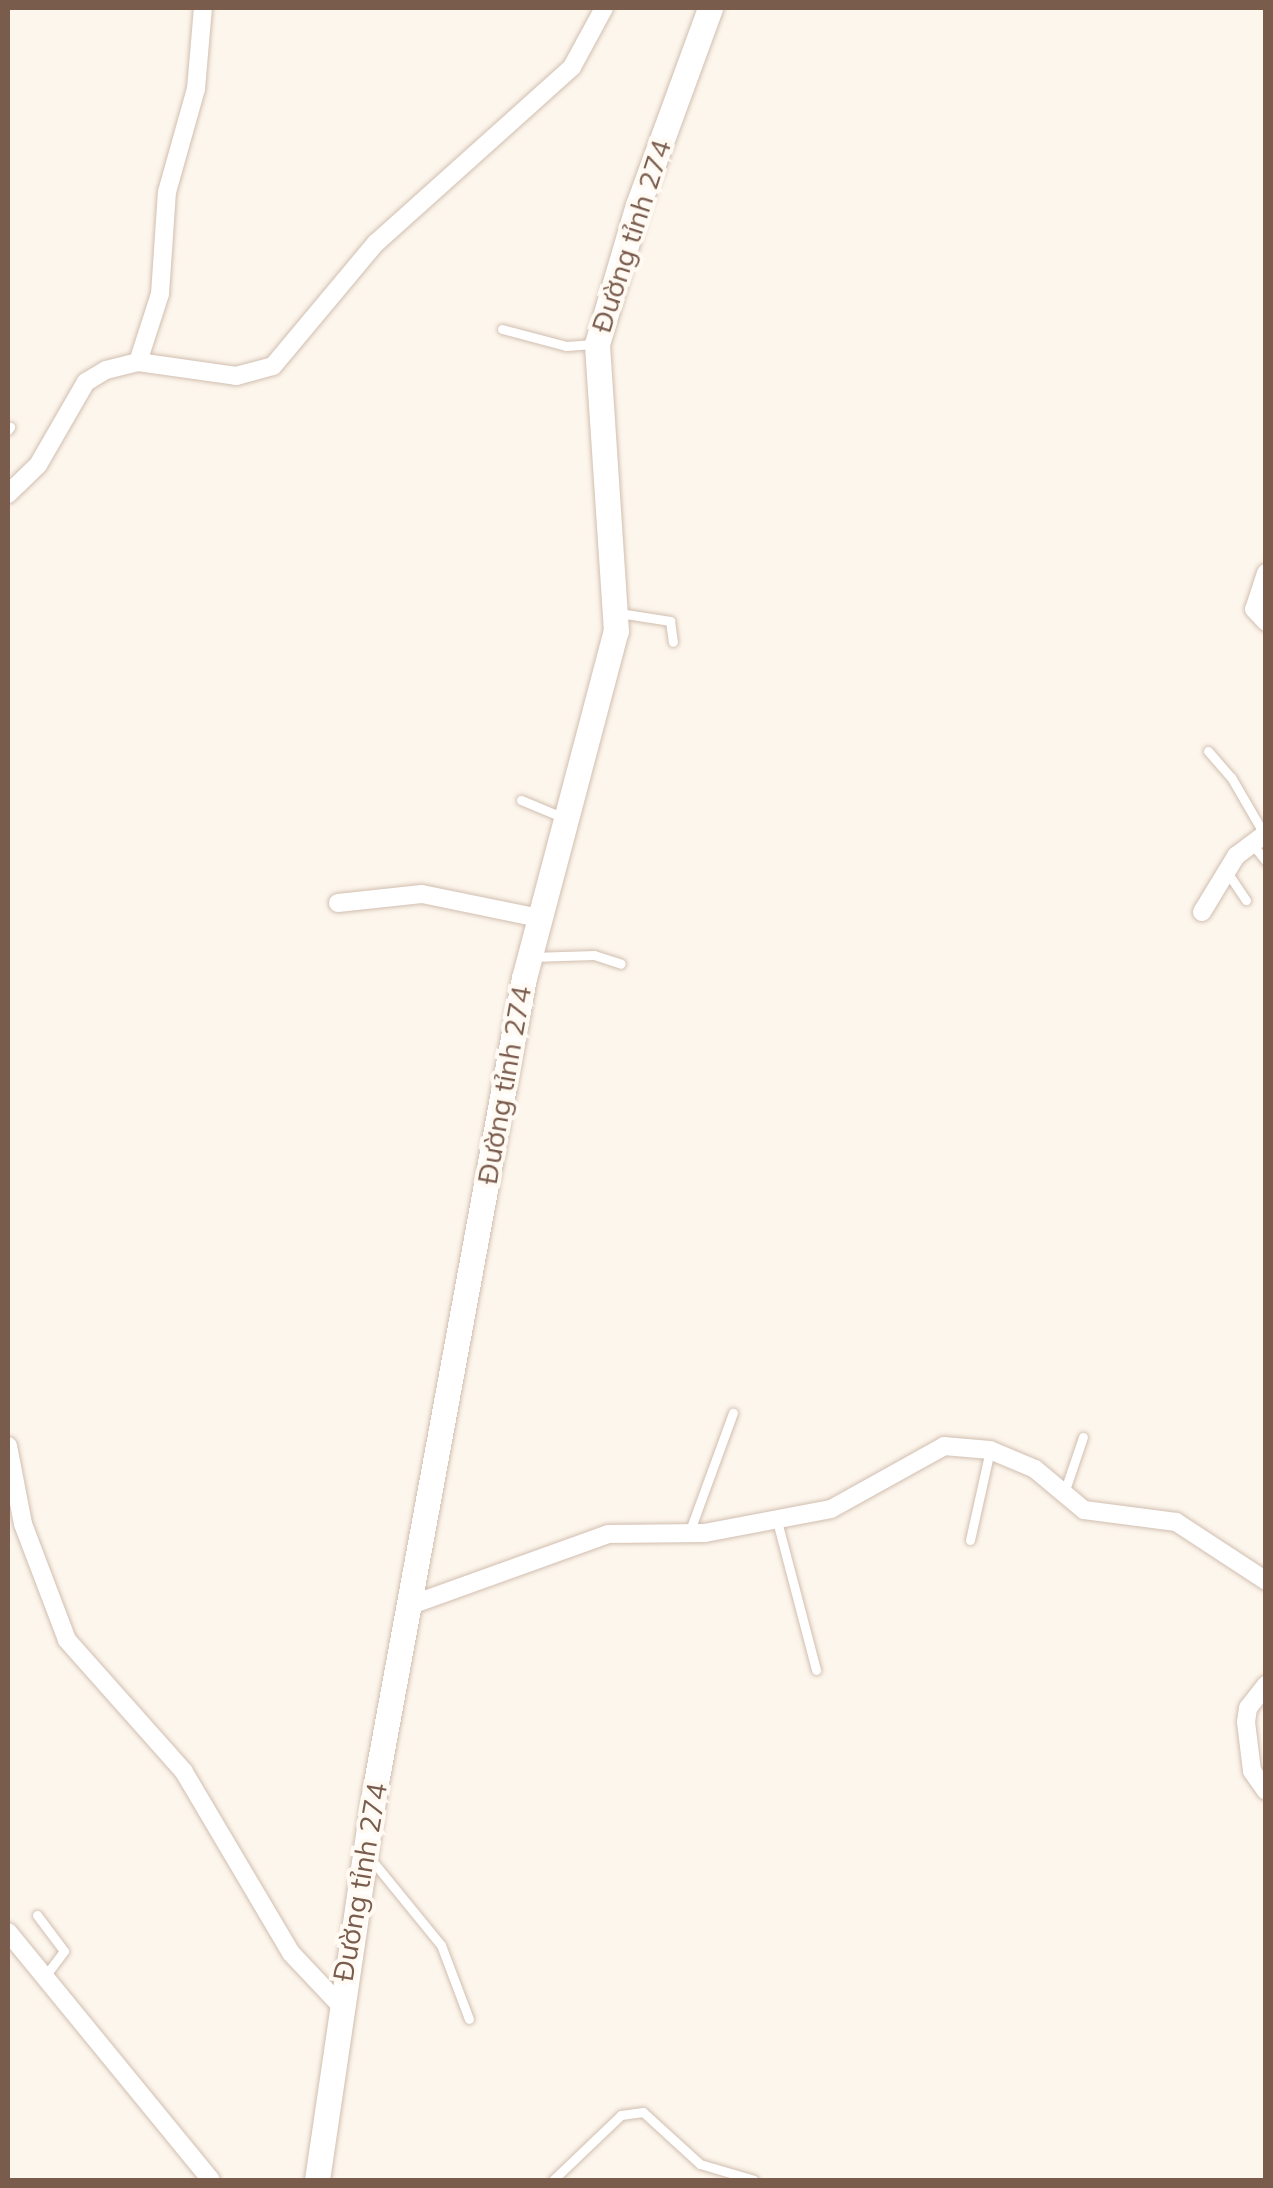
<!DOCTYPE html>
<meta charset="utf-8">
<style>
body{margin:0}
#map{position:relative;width:1273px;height:2188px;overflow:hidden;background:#fdf6ec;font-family:Mulish,sans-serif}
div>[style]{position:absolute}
.roads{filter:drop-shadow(0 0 2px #d1beb0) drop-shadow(0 0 2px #d1beb0)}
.service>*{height:9px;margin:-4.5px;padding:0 4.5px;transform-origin:4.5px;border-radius:4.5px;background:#fff}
.minor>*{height:18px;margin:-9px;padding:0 9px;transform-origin:9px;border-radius:9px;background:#fff}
.secondary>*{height:25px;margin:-12.5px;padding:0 12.5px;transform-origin:12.5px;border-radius:12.5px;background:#fff}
span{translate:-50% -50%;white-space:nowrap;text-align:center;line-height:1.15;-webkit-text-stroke:8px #fffaf3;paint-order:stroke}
.street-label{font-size:28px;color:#7a5c4d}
.frame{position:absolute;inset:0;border:10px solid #7a5c4d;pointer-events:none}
</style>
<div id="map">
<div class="roads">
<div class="service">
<div style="left:502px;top:329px;width:66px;rotate:14.9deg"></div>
<div style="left:566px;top:346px;width:28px;rotate:-4deg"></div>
<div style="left:8px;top:430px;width:4px;rotate:-56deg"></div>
<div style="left:619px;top:613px;width:52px;rotate:8.9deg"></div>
<div style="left:670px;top:621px;width:21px;rotate:82deg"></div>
<div style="left:1208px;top:751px;width:35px;rotate:49deg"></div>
<div style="left:1231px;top:777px;width:66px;rotate:59.9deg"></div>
<div style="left:521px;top:800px;width:44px;rotate:22.5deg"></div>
<div style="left:1253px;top:845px;width:21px;rotate:51deg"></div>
<div style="left:1227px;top:872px;width:34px;rotate:56deg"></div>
<div style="left:532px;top:957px;width:62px;rotate:-1.8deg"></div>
<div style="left:594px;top:955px;width:28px;rotate:18deg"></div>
<div style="left:1064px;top:1493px;width:59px;rotate:-71.3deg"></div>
<div style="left:777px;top:1521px;width:154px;rotate:75.3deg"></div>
<div style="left:689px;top:1533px;width:128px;rotate:-69.9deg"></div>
<div style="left:970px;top:1540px;width:92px;rotate:-77.5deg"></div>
<div style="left:370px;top:1858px;width:112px;rotate:50.8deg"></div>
<div style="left:441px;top:1945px;width:79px;rotate:69.3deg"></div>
<div style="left:37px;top:1915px;width:45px;rotate:53.1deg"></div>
<div style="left:64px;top:1951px;width:31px;rotate:127deg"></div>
<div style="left:553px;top:2180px;width:94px;rotate:-43.7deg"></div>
<div style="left:621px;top:2115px;width:22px;rotate:-8deg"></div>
<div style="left:643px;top:2112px;width:77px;rotate:42.4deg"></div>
<div style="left:700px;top:2164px;width:56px;rotate:16.5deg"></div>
</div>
<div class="minor">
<div style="left:138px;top:362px;width:71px;rotate:-72.1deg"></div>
<div style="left:160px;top:294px;width:102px;rotate:-86.1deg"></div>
<div style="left:167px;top:192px;width:107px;rotate:-74.3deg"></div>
<div style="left:196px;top:89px;width:81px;rotate:-85.1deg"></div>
<div style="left:8px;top:494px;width:42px;rotate:-44deg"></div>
<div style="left:38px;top:465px;width:96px;rotate:-60deg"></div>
<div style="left:86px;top:382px;width:23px;rotate:-31deg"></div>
<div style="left:106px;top:370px;width:33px;rotate:-14deg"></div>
<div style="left:138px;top:362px;width:99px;rotate:8.1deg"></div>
<div style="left:236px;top:376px;width:38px;rotate:-15deg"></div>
<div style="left:273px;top:366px;width:160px;rotate:-50.1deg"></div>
<div style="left:376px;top:243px;width:263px;rotate:-41.9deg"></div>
<div style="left:572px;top:67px;width:67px;rotate:-61.5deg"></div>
<div style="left:1266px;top:573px;width:38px;rotate:108deg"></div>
<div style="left:1254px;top:609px;width:18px;rotate:47deg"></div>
<div style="left:338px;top:903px;width:84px;rotate:-6.1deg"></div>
<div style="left:422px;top:894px;width:119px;rotate:11.6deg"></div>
<div style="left:1202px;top:912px;width:66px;rotate:-58.7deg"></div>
<div style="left:1236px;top:856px;width:38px;rotate:-37deg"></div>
<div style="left:8px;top:1446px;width:79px;rotate:79.1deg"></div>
<div style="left:23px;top:1524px;width:124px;rotate:69.2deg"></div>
<div style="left:67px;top:1640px;width:176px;rotate:48.4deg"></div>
<div style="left:184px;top:1772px;width:210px;rotate:59.4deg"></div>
<div style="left:291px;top:1953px;width:70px;rotate:46.7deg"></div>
<div style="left:411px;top:1605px;width:209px;rotate:-19.8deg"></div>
<div style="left:608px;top:1534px;width:97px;rotate:-0.6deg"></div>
<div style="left:705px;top:1533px;width:128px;rotate:-10.8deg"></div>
<div style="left:831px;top:1509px;width:129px;rotate:-29.1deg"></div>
<div style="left:944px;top:1446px;width:46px;rotate:5deg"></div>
<div style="left:990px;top:1450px;width:49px;rotate:22.9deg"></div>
<div style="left:1035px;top:1469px;width:64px;rotate:39.9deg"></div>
<div style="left:1084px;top:1510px;width:93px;rotate:7.4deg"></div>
<div style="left:1176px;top:1522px;width:108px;rotate:33.2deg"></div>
<div style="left:1266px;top:1685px;width:29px;rotate:128deg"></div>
<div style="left:1248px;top:1708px;width:14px;rotate:98deg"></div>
<div style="left:1246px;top:1722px;width:49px;rotate:83deg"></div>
<div style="left:1252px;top:1771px;width:24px;rotate:55deg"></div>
<div style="left:8px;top:1932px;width:320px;rotate:50.7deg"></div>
</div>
<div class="secondary">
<div style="left:317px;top:2180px;width:396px;rotate:-81.6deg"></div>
<div style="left:375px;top:1788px;width:824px;rotate:-79.58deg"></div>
<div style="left:524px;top:978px;width:359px;rotate:-75.2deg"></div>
<div style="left:616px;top:631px;width:288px;rotate:-93.8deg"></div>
<div style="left:597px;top:344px;width:145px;rotate:-73.6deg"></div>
<div style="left:638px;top:205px;width:210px;rotate:-69.9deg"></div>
</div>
</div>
<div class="street-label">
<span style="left:631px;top:236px;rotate:-72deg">Đường tỉnh 274</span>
<span style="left:504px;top:1085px;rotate:-80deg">Đường tỉnh 274</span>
<span style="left:360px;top:1882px;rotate:-80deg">Đường tỉnh 274</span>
</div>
<div class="frame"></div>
</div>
